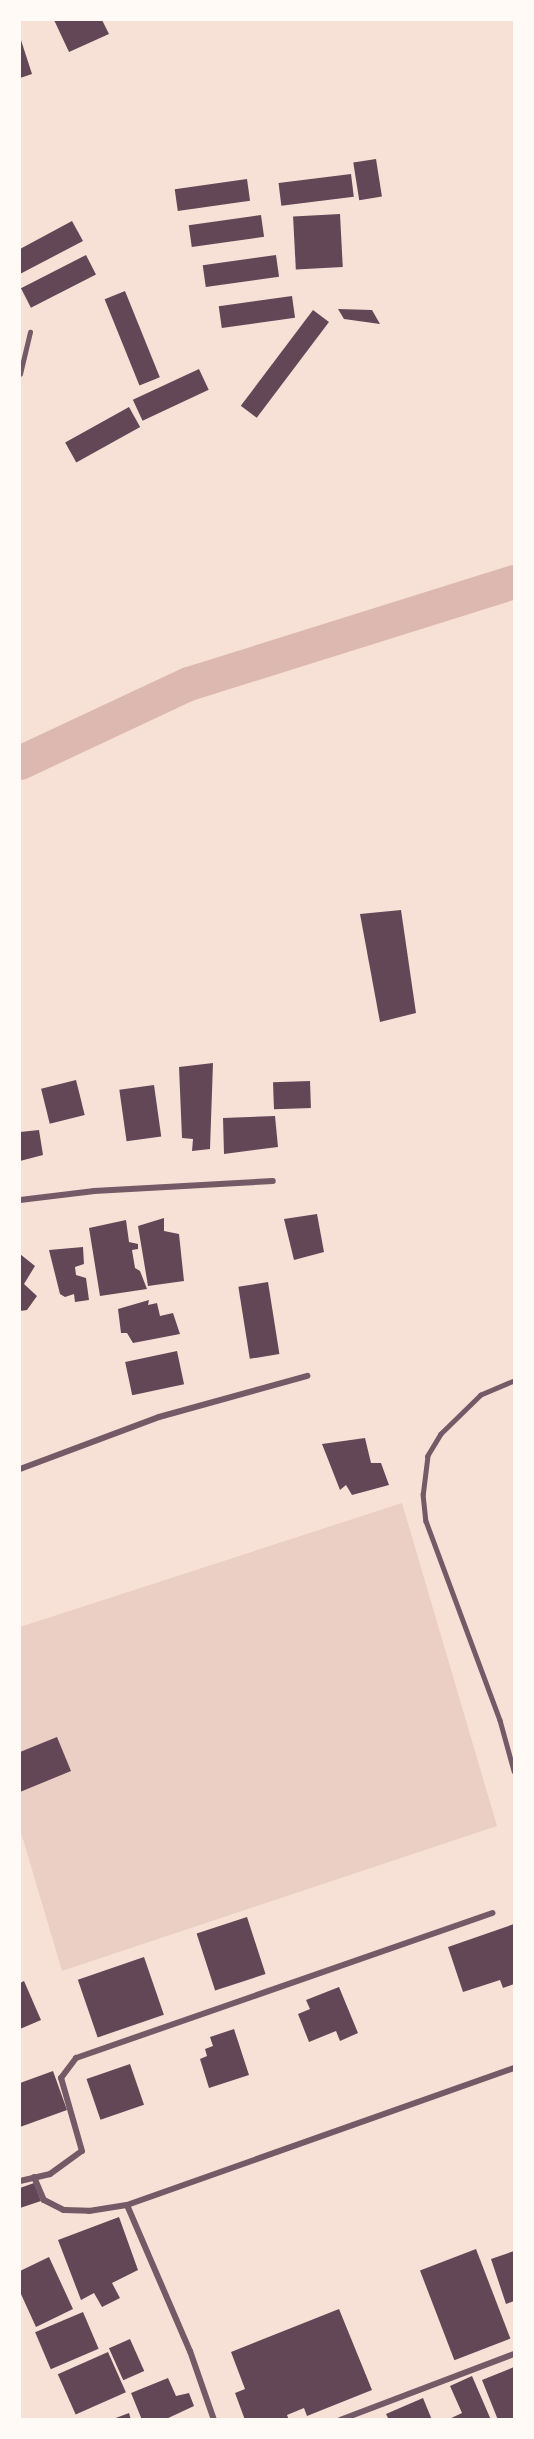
<!DOCTYPE html>
<style>
body{margin:0}
#map{position:relative;width:534px;height:2439px;overflow:hidden;background:#f7e1d7;font-family:"Asap Condensed",sans-serif}
div>[style]{position:absolute}
.green>*{inset:0;background:#ebcfc5}
.river>*{height:34px;margin:-17px;padding:0 17px;transform-origin:17px;border-radius:17px;background:#dcb8b0}
.building>*{inset:0;background:#644757;transform-origin:0 0}
.service>*{height:4.5px;margin:-2.25px;padding:0 2.25px;transform-origin:2.25px;border-radius:2.25px;background:#755966}
.minor>*{height:6px;margin:-3px;padding:0 3px;transform-origin:3px;border-radius:3px;background:#755966}
span{translate:-50% -50%;white-space:nowrap;text-align:center;line-height:1.15;-webkit-text-stroke:4.5px #fffaf5;paint-order:stroke}
.frame{position:absolute;inset:0;border:21px solid #fffaf5;pointer-events:none}
</style>
<div id="map">
<div class="green">
<div style="clip-path:polygon(402px 1503px,497px 1826px,62px 1971px,20px 1829px,20px 1627px)"></div>
</div>
<div class="river">
<div style="left:20px;top:763px;width:187px;rotate:-25.1deg"></div>
<div style="left:189px;top:684px;width:341px;rotate:-17.4deg"></div>
</div>
<div class="building">
<div style="clip-path:polygon(54px 20px,102px 20px,109px 34px,69px 52px)"></div>
<div style="clip-path:polygon(20px 37px,32px 74px,20px 78px)"></div>
<div style="left:376px;top:159px;width:38px;height:23px;rotate:81deg"></div>
<div style="left:351px;top:174px;width:23px;height:73px;rotate:83deg"></div>
<div style="left:247px;top:179px;width:22px;height:73px;rotate:82deg"></div>
<div style="left:340px;top:214px;width:53px;height:47px;rotate:87deg"></div>
<div style="left:261px;top:215px;width:22px;height:73px;rotate:82deg"></div>
<div style="clip-path:polygon(72px 221px,83px 241px,20px 274px,20px 249px)"></div>
<div style="left:86px;top:255px;width:22px;height:73px;rotate:63deg"></div>
<div style="left:276px;top:255px;width:22px;height:74px;rotate:82deg"></div>
<div style="left:125px;top:291px;width:93px;height:22px;rotate:68deg"></div>
<div style="left:292px;top:296px;width:22px;height:74px;rotate:82deg"></div>
<div style="clip-path:polygon(338px 309px,372px 310px,380px 324px,344px 319px)"></div>
<div style="left:313px;top:310px;width:20px;height:120px;rotate:37deg"></div>
<div style="left:199px;top:369px;width:23px;height:73px;rotate:65deg"></div>
<div style="left:129px;top:407px;width:23px;height:73px;rotate:61deg"></div>
<div style="clip-path:polygon(401px 910px,416px 1013px,380px 1022px,360px 914px)"></div>
<div style="clip-path:polygon(213px 1063px,210px 1149px,192px 1151px,193px 1139px,182px 1138px,179px 1067px)"></div>
<div style="left:76px;top:1080px;width:36px;height:36px;rotate:76deg"></div>
<div style="left:310px;top:1081px;width:27px;height:37px;rotate:88deg"></div>
<div style="left:154px;top:1085px;width:52px;height:35px;rotate:82deg"></div>
<div style="clip-path:polygon(275px 1116px,278px 1147px,224px 1154px,223px 1118px)"></div>
<div style="clip-path:polygon(39px 1130px,43px 1155px,20px 1161px,20px 1132px)"></div>
<div style="clip-path:polygon(317px 1214px,324px 1252px,294px 1260px,284px 1219px)"></div>
<div style="clip-path:polygon(164px 1218px,164px 1231px,179px 1234px,184px 1281px,148px 1286px,138px 1226px)"></div>
<div style="clip-path:polygon(126px 1220px,129px 1242px,138px 1244px,138px 1249px,132px 1250px,135px 1268px,140px 1271px,147px 1289px,100px 1296px,89px 1228px)"></div>
<div style="clip-path:polygon(83px 1247px,84px 1264px,75px 1267px,76px 1275px,86px 1278px,89px 1300px,75px 1302px,74px 1294px,65px 1297px,60px 1294px,49px 1250px)"></div>
<div style="clip-path:polygon(20px 1254px,35px 1266px,24px 1284px,37px 1296px,27px 1310px,20px 1311px)"></div>
<div style="left:268px;top:1282px;width:73px;height:30px;rotate:81deg"></div>
<div style="clip-path:polygon(149px 1300px,148px 1305px,157px 1303px,160px 1316px,173px 1313px,180px 1334px,133px 1343px,127px 1333px,121px 1333px,118px 1309px)"></div>
<div style="left:177px;top:1351px;width:34px;height:53px;rotate:78deg"></div>
<div style="clip-path:polygon(365px 1438px,371px 1463px,381px 1463px,389px 1485px,352px 1495px,346px 1485px,340px 1490px,322px 1444px)"></div>
<div style="clip-path:polygon(57px 1737px,71px 1771px,20px 1792px,20px 1752px)"></div>
<div style="left:247px;top:1917px;width:60px;height:53px;rotate:72deg"></div>
<div style="clip-path:polygon(514px 1924px,514px 1984px,503px 1988px,500px 1980px,463px 1992px,448px 1947px)"></div>
<div style="left:144px;top:1957px;width:61px;height:70px;rotate:71deg"></div>
<div style="clip-path:polygon(24px 1981px,41px 2020px,20px 2029px,20px 1983px)"></div>
<div style="clip-path:polygon(339px 1987px,358px 2033px,340px 2041px,336px 2031px,309px 2042px,298px 2014px,310px 2009px,306px 2000px)"></div>
<div style="clip-path:polygon(234px 2029px,249px 2075px,209px 2088px,200px 2059px,207px 2056px,205px 2049px,213px 2046px,210px 2037px)"></div>
<div style="left:130px;top:2064px;width:43px;height:46px;rotate:71deg"></div>
<div style="clip-path:polygon(53px 2071px,67px 2110px,20px 2127px,20px 2083px)"></div>
<div style="clip-path:polygon(34px 2183px,41px 2201px,20px 2208px,20px 2188px)"></div>
<div style="clip-path:polygon(119px 2217px,138px 2270px,112px 2283px,120px 2298px,102px 2307px,94px 2293px,81px 2300px,58px 2240px)"></div>
<div style="left:476px;top:2249px;width:96px;height:60px;rotate:69deg"></div>
<div style="clip-path:polygon(514px 2251px,514px 2301px,506px 2304px,491px 2259px)"></div>
<div style="clip-path:polygon(49px 2257px,73px 2309px,36px 2327px,20px 2292px,20px 2271px)"></div>
<div style="clip-path:polygon(339px 2309px,372px 2390px,307px 2416px,304px 2408px,287px 2415px,289px 2420px,245px 2420px,235px 2393px,245px 2389px,231px 2352px)"></div>
<div style="left:83px;top:2312px;width:40px;height:52px;rotate:67deg"></div>
<div style="left:130px;top:2339px;width:35px;height:23px;rotate:66deg"></div>
<div style="left:108px;top:2352px;width:44px;height:55px;rotate:66deg"></div>
<div style="clip-path:polygon(514px 2367px,514px 2420px,498px 2420px,482px 2380px)"></div>
<div style="clip-path:polygon(472px 2376px,491px 2420px,447px 2420px,462px 2413px,450px 2386px)"></div>
<div style="clip-path:polygon(168px 2378px,176px 2396px,189px 2393px,194px 2406px,164px 2420px,142px 2420px,131px 2393px)"></div>
<div style="clip-path:polygon(423px 2398px,432px 2420px,389px 2420px,386px 2414px)"></div>
<div style="clip-path:polygon(129px 2413px,131px 2420px,113px 2420px,113px 2419px)"></div>
</div>
<div class="service">
<div style="left:20px;top:374px;width:43px;rotate:-76.6deg"></div>
<div style="left:514px;top:1381px;width:36px;rotate:157deg"></div>
<div style="left:481px;top:1395px;width:56px;rotate:135.7deg"></div>
<div style="left:441px;top:1434px;width:26px;rotate:121deg"></div>
<div style="left:428px;top:1456px;width:38px;rotate:97deg"></div>
<div style="left:423px;top:1494px;width:27px;rotate:84deg"></div>
<div style="left:426px;top:1521px;width:212px;rotate:69.6deg"></div>
<div style="left:500px;top:1720px;width:53px;rotate:74.6deg"></div>
</div>
<div class="minor">
<div style="left:20px;top:1200px;width:75px;rotate:-6.9deg"></div>
<div style="left:94px;top:1191px;width:179px;rotate:-3.2deg"></div>
<div style="left:20px;top:1469px;width:148px;rotate:-20.5deg"></div>
<div style="left:159px;top:1417px;width:154px;rotate:-15.5deg"></div>
<div style="left:34px;top:2177px;width:25px;rotate:67deg"></div>
<div style="left:44px;top:2200px;width:22px;rotate:27deg"></div>
<div style="left:64px;top:2210px;width:25px;rotate:2deg"></div>
<div style="left:89px;top:2211px;width:38px;rotate:-9deg"></div>
<div style="left:127px;top:2205px;width:411px;rotate:-19.5deg"></div>
<div style="left:20px;top:2181px;width:31px;rotate:-13deg"></div>
<div style="left:50px;top:2174px;width:39px;rotate:-36deg"></div>
<div style="left:82px;top:2151px;width:76px;rotate:-106deg"></div>
<div style="left:61px;top:2078px;width:25px;rotate:-53deg"></div>
<div style="left:76px;top:2058px;width:441px;rotate:-19.2deg"></div>
<div style="left:127px;top:2205px;width:159px;rotate:66.7deg"></div>
<div style="left:190px;top:2351px;width:73px;rotate:70.8deg"></div>
<div style="left:340px;top:2420px;width:186px;rotate:-20.8deg"></div>
</div>
<div class="frame"></div>
</div>
